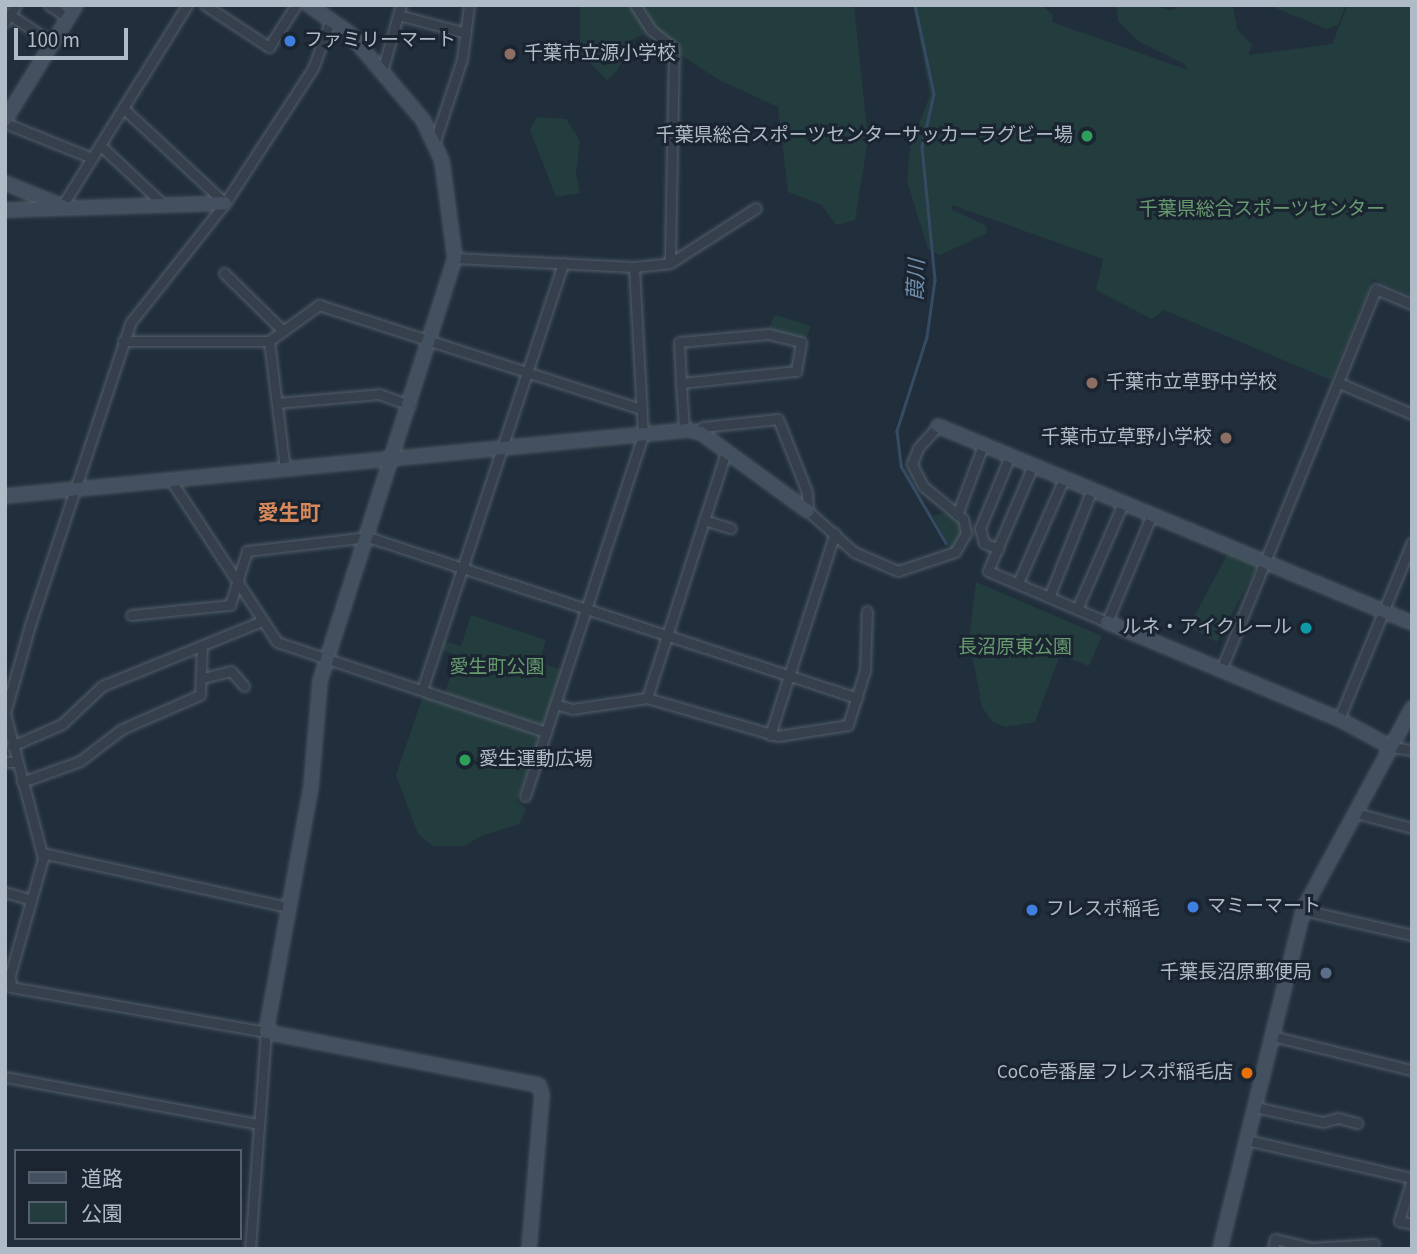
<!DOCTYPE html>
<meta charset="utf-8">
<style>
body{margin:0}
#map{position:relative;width:1417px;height:1254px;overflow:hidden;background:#212f3c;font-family:"Source Sans 3","Noto Sans JP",sans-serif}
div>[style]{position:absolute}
.green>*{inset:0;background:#233c3d;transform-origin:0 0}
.stream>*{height:2.5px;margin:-1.25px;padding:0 1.25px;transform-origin:1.25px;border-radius:1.25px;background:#354b64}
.roads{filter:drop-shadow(0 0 2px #535e6a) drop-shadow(0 0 2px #535e6a)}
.street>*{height:9px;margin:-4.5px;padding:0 4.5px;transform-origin:4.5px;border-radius:4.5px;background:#35404c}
.secondary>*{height:12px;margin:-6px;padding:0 6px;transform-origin:6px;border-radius:6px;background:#43505f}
.dots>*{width:19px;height:19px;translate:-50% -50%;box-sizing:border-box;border:4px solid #1b2531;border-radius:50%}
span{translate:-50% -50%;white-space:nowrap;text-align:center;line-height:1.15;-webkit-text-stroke:6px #1b2531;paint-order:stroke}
.poi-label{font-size:19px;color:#b0bbc8}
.left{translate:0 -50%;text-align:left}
.right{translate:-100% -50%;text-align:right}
.park-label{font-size:19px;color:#679a6f}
.water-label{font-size:21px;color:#708eac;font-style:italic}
.neighbourhood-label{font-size:21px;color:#d8895b;font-weight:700}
.frame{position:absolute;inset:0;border:7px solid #b0bbc8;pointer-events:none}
.legend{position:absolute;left:14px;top:1149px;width:228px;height:91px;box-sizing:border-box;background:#1b2531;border:2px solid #57616d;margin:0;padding:9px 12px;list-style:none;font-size:21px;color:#b0bbc8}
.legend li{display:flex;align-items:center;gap:14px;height:35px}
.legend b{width:35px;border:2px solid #57616d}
.scale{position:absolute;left:14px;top:28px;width:114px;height:32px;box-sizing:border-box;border:4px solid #b0bbc8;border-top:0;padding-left:9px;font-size:21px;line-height:24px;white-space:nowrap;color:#b0bbc8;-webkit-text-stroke:5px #1b2531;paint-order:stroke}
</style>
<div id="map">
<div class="green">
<div style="clip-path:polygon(854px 5px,868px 139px,855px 220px,836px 225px,822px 205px,788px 192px,778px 107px,721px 81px,646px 33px,632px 40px,617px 71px,607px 80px,580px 53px,580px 5px)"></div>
<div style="clip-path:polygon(913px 5px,1042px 5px,1053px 15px,1052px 22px,1188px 70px,1184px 64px,1138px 41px,1118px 21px,1116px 5px,1155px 5px,1170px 11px,1182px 5px,1233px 5px,1237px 29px,1252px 45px,1249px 55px,1332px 44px,1348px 5px,1412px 5px,1412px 296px,1373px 279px,1331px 380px,1164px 310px,1152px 319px,1096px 290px,1103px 259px,952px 205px,951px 209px,986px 226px,987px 233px,940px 255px,928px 249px,907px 181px,910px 147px,930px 95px)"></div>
<div style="clip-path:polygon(1268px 5px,1346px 5px,1338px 25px,1327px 29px)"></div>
<div style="clip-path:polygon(537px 117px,566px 119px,576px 134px,580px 142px,576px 172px,580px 193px,556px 197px,530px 130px)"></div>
<div style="clip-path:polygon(775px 315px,811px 326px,806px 339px,767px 331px)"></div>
<div style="clip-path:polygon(948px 512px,957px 518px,963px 534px,951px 551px,933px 516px)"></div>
<div style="left:1229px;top:551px;width:32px;height:86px;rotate:28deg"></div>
<div style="clip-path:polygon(976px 582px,1102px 636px,1089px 666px,1060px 655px,1035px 722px,1005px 727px,993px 722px,982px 707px,969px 639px)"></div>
<div style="clip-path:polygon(471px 615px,546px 640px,539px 663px,562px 670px,543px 726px,445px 694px,457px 655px,438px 649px,441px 640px,461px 646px)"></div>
<div style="clip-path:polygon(424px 693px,533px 731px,537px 741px,517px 801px,526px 809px,519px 824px,481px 836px,464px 846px,433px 846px,418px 834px,396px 775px)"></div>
</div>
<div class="stream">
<div style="left:915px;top:5px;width:91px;rotate:77.9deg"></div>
<div style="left:934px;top:94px;width:54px;rotate:102.8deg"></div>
<div style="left:922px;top:147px;width:134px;rotate:84.4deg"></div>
<div style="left:935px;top:280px;width:58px;rotate:98deg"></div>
<div style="left:927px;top:337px;width:99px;rotate:107.7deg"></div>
<div style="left:897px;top:431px;width:35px;rotate:83deg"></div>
<div style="left:901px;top:466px;width:89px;rotate:59.7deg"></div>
</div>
<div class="roads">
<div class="street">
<div style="left:49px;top:5px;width:23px;rotate:34deg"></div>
<div style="left:205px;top:5px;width:77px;rotate:33.3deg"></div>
<div style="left:269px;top:47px;width:50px;rotate:-57.3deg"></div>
<div style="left:635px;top:5px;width:30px;rotate:57deg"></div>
<div style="left:651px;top:30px;width:29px;rotate:38deg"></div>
<div style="left:674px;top:48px;width:215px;rotate:91.1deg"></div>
<div style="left:10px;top:15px;width:51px;rotate:33.1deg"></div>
<div style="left:398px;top:15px;width:70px;rotate:14.8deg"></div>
<div style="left:5px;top:22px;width:20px;rotate:-57deg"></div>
<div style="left:383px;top:68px;width:66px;rotate:-74.1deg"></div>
<div style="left:123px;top:108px;width:139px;rotate:43deg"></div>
<div style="left:5px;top:123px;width:94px;rotate:21.9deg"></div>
<div style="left:435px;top:141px;width:86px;rotate:-71.8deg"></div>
<div style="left:462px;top:59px;width:54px;rotate:-82.6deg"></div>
<div style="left:100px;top:145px;width:88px;rotate:43.2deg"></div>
<div style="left:62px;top:206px;width:237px;rotate:-58.1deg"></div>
<div style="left:455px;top:258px;width:179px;rotate:2.9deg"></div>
<div style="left:634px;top:267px;width:36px;rotate:-6deg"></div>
<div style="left:670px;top:263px;width:102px;rotate:-32.6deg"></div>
<div style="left:224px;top:273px;width:80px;rotate:44.5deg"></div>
<div style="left:123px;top:341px;width:146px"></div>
<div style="left:269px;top:341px;width:62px;rotate:-35.8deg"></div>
<div style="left:319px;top:305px;width:338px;rotate:17.9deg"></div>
<div style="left:269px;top:341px;width:129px;rotate:82.9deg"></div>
<div style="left:681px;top:383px;width:116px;rotate:-6deg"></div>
<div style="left:796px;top:371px;width:29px;rotate:-80deg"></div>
<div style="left:801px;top:342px;width:34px;rotate:-166deg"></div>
<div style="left:768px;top:334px;width:89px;rotate:174.9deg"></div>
<div style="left:679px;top:342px;width:41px;rotate:87.2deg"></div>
<div style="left:681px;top:383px;width:47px;rotate:86.3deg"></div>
<div style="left:1339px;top:383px;width:79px;rotate:23deg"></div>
<div style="left:277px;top:403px;width:102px;rotate:-5deg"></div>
<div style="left:379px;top:394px;width:33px;rotate:20deg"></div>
<div style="left:697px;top:431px;width:7px;rotate:-34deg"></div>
<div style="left:703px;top:427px;width:75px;rotate:-6.1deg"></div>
<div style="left:778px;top:419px;width:79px;rotate:68.3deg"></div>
<div style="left:807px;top:492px;width:19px;rotate:87deg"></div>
<div style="left:808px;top:511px;width:62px;rotate:41.7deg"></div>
<div style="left:854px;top:552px;width:48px;rotate:23.4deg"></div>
<div style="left:898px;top:571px;width:60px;rotate:-18.4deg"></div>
<div style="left:955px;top:552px;width:22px;rotate:-60deg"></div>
<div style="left:966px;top:533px;width:14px;rotate:-102deg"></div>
<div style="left:963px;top:519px;width:52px;rotate:-140.5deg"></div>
<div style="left:923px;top:486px;width:25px;rotate:-117deg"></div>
<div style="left:912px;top:464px;width:17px;rotate:-69deg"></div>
<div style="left:918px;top:448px;width:30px;rotate:-48deg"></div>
<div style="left:1033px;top:465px;width:115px;rotate:113deg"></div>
<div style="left:988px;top:571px;width:129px;rotate:23.2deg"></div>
<div style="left:1107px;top:622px;width:117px;rotate:-67.4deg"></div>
<div style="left:170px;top:479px;width:195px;rotate:56.7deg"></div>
<div style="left:277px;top:642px;width:284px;rotate:18.5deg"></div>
<div style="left:957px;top:515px;width:75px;rotate:-69.6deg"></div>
<div style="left:704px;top:520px;width:28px;rotate:17deg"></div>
<div style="left:998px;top:549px;width:15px;rotate:-157deg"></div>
<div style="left:984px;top:543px;width:16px;rotate:-105deg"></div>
<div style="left:980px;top:528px;width:78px;rotate:-67.4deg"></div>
<div style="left:1018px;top:583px;width:115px;rotate:-66.3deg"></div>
<div style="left:1049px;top:597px;width:116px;rotate:-68.3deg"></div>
<div style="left:1077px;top:609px;width:116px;rotate:-66.5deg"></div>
<div style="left:131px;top:615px;width:100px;rotate:-5.8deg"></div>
<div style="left:230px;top:605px;width:57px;rotate:-72.5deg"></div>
<div style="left:247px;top:551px;width:122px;rotate:-6.6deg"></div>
<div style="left:368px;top:537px;width:515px;rotate:18.22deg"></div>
<div style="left:1221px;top:670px;width:411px;rotate:-67.9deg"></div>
<div style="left:1376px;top:289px;width:39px;rotate:23deg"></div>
<div style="left:203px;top:678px;width:29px;rotate:-14deg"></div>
<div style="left:231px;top:671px;width:20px;rotate:49deg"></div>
<div style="left:422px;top:690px;width:450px;rotate:-71.7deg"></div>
<div style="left:647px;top:698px;width:258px;rotate:-72.2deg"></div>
<div style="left:555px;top:704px;width:18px;rotate:16deg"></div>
<div style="left:572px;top:709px;width:76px;rotate:-8.3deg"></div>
<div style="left:647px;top:698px;width:136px;rotate:16.2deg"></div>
<div style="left:778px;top:736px;width:71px;rotate:-8.9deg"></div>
<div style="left:848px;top:725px;width:58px;rotate:-72.8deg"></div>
<div style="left:865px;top:670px;width:59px;rotate:-88.1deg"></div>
<div style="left:1339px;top:719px;width:191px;rotate:-67.6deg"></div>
<div style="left:770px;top:735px;width:212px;rotate:-72.2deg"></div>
<div style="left:12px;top:746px;width:55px;rotate:-23.7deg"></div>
<div style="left:62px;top:724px;width:55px;rotate:-43.5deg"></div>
<div style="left:102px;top:686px;width:173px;rotate:-22.1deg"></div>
<div style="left:1391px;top:747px;width:21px;rotate:8deg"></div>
<div style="left:5px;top:762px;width:12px"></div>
<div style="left:22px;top:782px;width:62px;rotate:-19.9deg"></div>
<div style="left:80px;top:761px;width:53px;rotate:-37.3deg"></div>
<div style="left:122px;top:729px;width:85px;rotate:-23.6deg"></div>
<div style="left:200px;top:695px;width:48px;rotate:-87.6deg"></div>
<div style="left:525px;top:796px;width:381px;rotate:-71.9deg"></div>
<div style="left:643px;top:434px;width:167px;rotate:-93.1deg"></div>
<div style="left:1356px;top:813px;width:58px;rotate:15deg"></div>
<div style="left:42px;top:853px;width:252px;rotate:12.4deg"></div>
<div style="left:5px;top:892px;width:27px;rotate:17deg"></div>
<div style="left:1303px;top:910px;width:112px;rotate:12.9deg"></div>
<div style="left:1272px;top:1036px;width:144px;rotate:13.7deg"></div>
<div style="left:5px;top:1077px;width:258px;rotate:10.5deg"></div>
<div style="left:1255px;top:1107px;width:70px;rotate:12.4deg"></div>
<div style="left:1323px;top:1122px;width:16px;rotate:-15deg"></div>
<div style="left:1338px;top:1118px;width:20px;rotate:15deg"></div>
<div style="left:1247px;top:1140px;width:169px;rotate:13deg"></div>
<div style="left:1412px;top:1179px;width:44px;rotate:107.2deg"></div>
<div style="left:1399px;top:1221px;width:13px;rotate:13deg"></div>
<div style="left:250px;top:1249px;width:218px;rotate:-85.8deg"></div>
<div style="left:266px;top:1032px;width:259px;rotate:-170deg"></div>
<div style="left:11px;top:987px;width:12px;rotate:-95deg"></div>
<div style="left:10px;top:975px;width:122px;rotate:-74.2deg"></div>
<div style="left:43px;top:858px;width:150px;rotate:-104.7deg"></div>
<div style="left:5px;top:713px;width:91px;rotate:-74.1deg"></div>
<div style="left:30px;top:625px;width:319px;rotate:-71.6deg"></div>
<div style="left:131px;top:322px;width:152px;rotate:-51.7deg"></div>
<div style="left:225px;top:203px;width:161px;rotate:-56.9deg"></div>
<div style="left:313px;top:68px;width:52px;rotate:-69.8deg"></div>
<div style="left:1273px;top:1249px;width:10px;rotate:-79deg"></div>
<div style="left:1275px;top:1239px;width:36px;rotate:14deg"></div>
<div style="left:1310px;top:1248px;width:64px;rotate:-3.6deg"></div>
</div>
<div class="secondary">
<div style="left:309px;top:5px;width:49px;rotate:35deg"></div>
<div style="left:349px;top:33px;width:114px;rotate:49.6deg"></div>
<div style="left:423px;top:120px;width:45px;rotate:65.1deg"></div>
<div style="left:442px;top:161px;width:98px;rotate:82.4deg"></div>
<div style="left:455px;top:258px;width:445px;rotate:107.7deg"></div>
<div style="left:320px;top:682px;width:105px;rotate:94.9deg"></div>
<div style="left:311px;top:787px;width:249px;rotate:100.4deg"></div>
<div style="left:266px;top:1032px;width:278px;rotate:11deg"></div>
<div style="left:539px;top:1085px;width:10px;rotate:73deg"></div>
<div style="left:542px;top:1095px;width:155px;rotate:94.8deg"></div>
<div style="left:5px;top:120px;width:135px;rotate:-58.3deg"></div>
<div style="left:5px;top:183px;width:61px;rotate:22deg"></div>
<div style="left:5px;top:210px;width:220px;rotate:-1.8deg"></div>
<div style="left:938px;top:426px;width:513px;rotate:22.57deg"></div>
<div style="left:5px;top:496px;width:686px;rotate:-5.52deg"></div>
<div style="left:688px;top:430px;width:13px;rotate:13deg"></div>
<div style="left:701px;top:433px;width:132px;rotate:36.1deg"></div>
<div style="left:1107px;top:622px;width:251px;rotate:22.7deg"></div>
<div style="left:1339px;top:719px;width:59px;rotate:28.3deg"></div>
<div style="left:1220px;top:1249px;width:349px;rotate:-76.2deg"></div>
<div style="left:1303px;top:910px;width:230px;rotate:-61.6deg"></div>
</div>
</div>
<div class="dots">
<div style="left:290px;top:41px;background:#3f7fe0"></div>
<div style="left:510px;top:54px;background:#8d6e63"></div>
<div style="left:1087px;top:136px;background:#2e9e5b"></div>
<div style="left:1092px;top:383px;background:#8d6e63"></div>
<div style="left:1226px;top:438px;background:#8d6e63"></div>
<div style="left:1306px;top:628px;background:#0f9aa8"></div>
<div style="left:465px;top:760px;background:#2e9e5b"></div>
<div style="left:1193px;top:907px;background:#3f7fe0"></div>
<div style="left:1032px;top:910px;background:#3f7fe0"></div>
<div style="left:1326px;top:973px;background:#5c6f8a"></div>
<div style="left:1247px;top:1073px;background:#e8710a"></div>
</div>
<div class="poi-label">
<span class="left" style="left:304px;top:41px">ファミリーマート</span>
<span class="left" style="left:524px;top:54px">千葉市立源小学校</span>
<span class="right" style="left:1073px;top:136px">千葉県総合スポーツセンターサッカーラグビー場</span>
<span class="left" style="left:1106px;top:383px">千葉市立草野中学校</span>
<span class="right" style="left:1212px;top:438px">千葉市立草野小学校</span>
<span class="right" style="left:1292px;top:628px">ルネ・アイクレール</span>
<span class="left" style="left:479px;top:760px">愛生運動広場</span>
<span class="left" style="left:1207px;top:907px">マミーマート</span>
<span class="left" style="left:1046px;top:910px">フレスポ稲毛</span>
<span class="right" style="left:1312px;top:973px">千葉長沼原郵便局</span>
<span class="right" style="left:1233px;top:1073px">CoCo壱番屋 フレスポ稲毛店</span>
</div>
<div class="park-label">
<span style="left:1262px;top:210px">千葉県総合スポーツセンター</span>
<span style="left:1015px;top:648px">長沼原東公園</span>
<span style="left:497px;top:668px">愛生町公園</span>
</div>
<div class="water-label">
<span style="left:916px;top:280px;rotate:-88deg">葭川</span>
</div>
<div class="neighbourhood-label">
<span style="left:289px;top:513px">愛生町</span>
</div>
<div class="frame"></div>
<ul class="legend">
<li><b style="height:9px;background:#43505f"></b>道路</li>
<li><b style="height:19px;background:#233c3d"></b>公園</li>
</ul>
<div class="scale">100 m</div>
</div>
